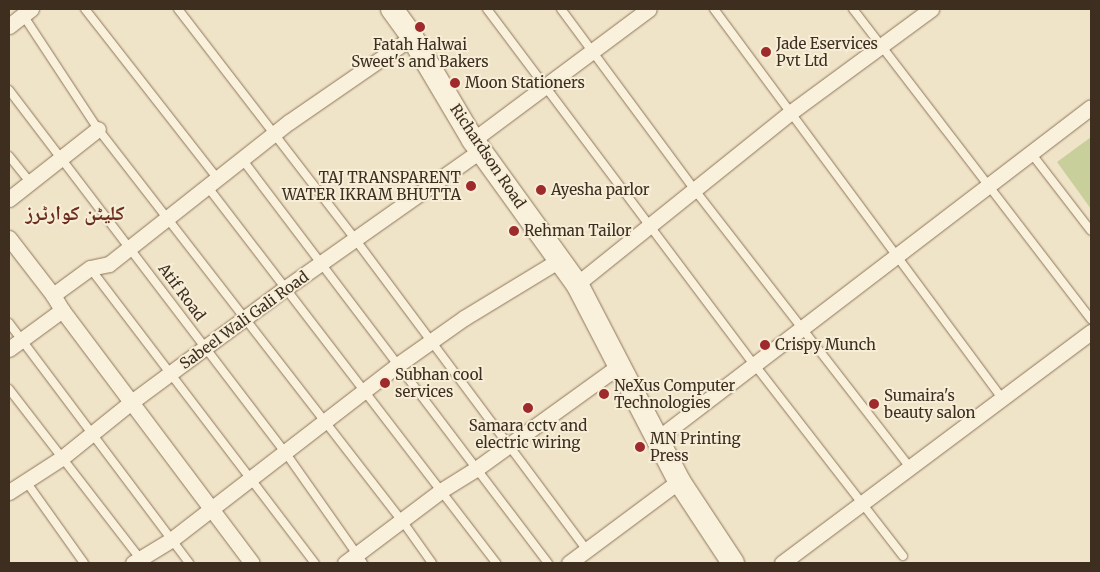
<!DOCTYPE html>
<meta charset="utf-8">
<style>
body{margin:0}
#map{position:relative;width:1100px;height:572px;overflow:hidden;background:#f0e4c8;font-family:Merriweather,"Noto Naskh Arabic",serif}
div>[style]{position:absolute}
.green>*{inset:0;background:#c9cf9b}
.roads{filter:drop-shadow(0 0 1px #8d765c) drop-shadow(0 0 1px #8d765c)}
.lane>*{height:8px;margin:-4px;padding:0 4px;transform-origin:4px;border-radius:4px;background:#faf1dc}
.street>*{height:15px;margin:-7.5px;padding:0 7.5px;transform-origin:7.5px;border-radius:7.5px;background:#faf1dc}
.secondary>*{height:22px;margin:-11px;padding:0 11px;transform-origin:11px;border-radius:11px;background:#faf1dc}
.dots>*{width:14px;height:14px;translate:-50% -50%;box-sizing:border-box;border:2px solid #f7eed8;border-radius:50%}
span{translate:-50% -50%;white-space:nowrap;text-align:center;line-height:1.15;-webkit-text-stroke:4px #f7eed8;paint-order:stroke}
.poi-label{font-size:15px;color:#3d2e20}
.left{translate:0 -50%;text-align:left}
.right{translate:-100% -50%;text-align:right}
.street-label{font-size:15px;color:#3d2e20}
.district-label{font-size:20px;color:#6b2e1e;font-weight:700}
.frame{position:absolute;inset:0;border:10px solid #3d2e20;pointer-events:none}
</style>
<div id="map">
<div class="green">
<div style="clip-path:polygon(1091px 137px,1091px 209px,1057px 162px)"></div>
</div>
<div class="roads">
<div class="lane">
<div style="left:85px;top:9px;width:214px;rotate:52deg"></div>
<div style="left:178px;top:9px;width:290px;rotate:52.4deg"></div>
<div style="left:355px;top:239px;width:387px;rotate:53.3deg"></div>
<div style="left:487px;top:9px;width:444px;rotate:53.1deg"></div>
<div style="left:754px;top:364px;width:243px;rotate:52.2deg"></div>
<div style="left:561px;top:9px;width:224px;rotate:53.5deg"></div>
<div style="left:694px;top:189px;width:352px;rotate:52.2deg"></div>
<div style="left:714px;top:9px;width:484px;rotate:53.5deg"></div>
<div style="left:853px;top:9px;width:391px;rotate:52.5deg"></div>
<div style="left:23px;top:15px;width:136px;rotate:56.7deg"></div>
<div style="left:98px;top:129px;width:497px;rotate:52.2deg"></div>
<div style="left:403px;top:522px;width:50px;rotate:54.7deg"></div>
<div style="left:9px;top:90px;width:455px;rotate:52.7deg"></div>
<div style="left:285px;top:452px;width:136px;rotate:54.9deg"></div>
<div style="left:1031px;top:153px;width:98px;rotate:52.4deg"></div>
<div style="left:9px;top:156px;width:33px;rotate:51deg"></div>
<div style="left:242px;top:159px;width:507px;rotate:52.86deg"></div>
<div style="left:207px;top:186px;width:475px;rotate:52.5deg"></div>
<div style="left:90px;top:268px;width:371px;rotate:52.7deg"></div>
<div style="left:9px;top:323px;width:300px;rotate:53.1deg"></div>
<div style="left:9px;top:389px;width:216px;rotate:52.3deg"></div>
<div style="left:25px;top:480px;width:102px;rotate:54.6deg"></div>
</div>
<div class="street">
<div style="left:9px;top:26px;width:28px;rotate:-38deg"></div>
<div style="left:473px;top:140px;width:219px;rotate:-36.7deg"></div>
<div style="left:9px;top:199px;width:113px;rotate:-38.2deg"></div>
<div style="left:9px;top:238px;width:72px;rotate:52.3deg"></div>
<div style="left:577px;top:284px;width:275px;rotate:-38.8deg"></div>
<div style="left:791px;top:112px;width:174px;rotate:-36.3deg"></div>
<div style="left:62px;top:310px;width:316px;rotate:53.1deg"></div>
<div style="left:9px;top:349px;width:66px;rotate:-36.3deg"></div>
<div style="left:62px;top:310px;width:17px;rotate:-121deg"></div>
<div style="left:53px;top:295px;width:46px;rotate:-36.1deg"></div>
<div style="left:90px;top:268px;width:19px;rotate:-12deg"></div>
<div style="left:109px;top:264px;width:229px;rotate:-38.3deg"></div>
<div style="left:289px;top:122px;width:150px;rotate:-34.6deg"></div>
<div style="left:657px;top:439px;width:546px;rotate:-37.42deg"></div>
<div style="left:9px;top:492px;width:64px;rotate:-32.9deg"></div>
<div style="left:63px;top:457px;width:86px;rotate:-38.9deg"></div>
<div style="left:130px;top:403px;width:192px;rotate:-36.5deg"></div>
<div style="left:284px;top:289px;width:241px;rotate:-35.2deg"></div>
<div style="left:133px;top:563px;width:44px;rotate:-31.2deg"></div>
<div style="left:171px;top:540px;width:284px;rotate:-37.7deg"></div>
<div style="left:396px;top:366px;width:83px;rotate:-35.2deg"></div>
<div style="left:464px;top:318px;width:114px;rotate:-31.3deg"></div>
<div style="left:345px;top:563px;width:121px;rotate:-37deg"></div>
<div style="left:442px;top:490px;width:40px;rotate:-32deg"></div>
<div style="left:476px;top:469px;width:176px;rotate:-35.8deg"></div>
<div style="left:569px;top:563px;width:137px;rotate:-36.7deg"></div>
<div style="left:782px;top:563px;width:386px;rotate:-36.8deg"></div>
</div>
<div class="secondary">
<div style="left:392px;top:9px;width:34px;rotate:54deg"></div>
<div style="left:412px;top:37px;width:120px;rotate:59.4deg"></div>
<div style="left:473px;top:140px;width:178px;rotate:54.2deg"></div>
<div style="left:577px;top:284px;width:222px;rotate:62.6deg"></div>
<div style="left:679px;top:481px;width:98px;rotate:56.6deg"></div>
</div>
</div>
<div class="dots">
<div style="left:420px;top:27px;background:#9e2a2b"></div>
<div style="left:766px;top:52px;background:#9e2a2b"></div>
<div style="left:455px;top:83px;background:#9e2a2b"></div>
<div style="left:471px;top:186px;background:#9e2a2b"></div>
<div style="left:541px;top:190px;background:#9e2a2b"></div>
<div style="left:514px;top:231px;background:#9e2a2b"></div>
<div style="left:765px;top:345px;background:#9e2a2b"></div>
<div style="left:385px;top:383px;background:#9e2a2b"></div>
<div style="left:604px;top:394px;background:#9e2a2b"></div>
<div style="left:874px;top:404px;background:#9e2a2b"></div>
<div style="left:528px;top:408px;background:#9e2a2b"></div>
<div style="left:640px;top:447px;background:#9e2a2b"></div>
</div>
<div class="poi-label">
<span class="left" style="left:776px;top:52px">Jade Eservices<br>Pvt Ltd</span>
<span style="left:420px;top:53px">Fatah Halwai<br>Sweet's and Bakers</span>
<span class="left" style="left:465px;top:83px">Moon Stationers</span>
<span class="right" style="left:461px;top:186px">TAJ TRANSPARENT<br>WATER IKRAM BHUTTA</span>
<span class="left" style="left:551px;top:190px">Ayesha parlor</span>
<span class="left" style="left:524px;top:231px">Rehman Tailor</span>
<span class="left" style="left:775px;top:345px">Crispy Munch</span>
<span class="left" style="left:395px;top:383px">Subhan cool<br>services</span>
<span class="left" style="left:614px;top:394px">NeXus Computer<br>Technologies</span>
<span class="left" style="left:884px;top:404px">Sumaira's<br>beauty salon</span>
<span style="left:528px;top:434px">Samara cctv and<br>electric wiring</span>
<span class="left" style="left:650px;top:447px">MN Printing<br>Press</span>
</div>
<div class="street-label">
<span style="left:488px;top:156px;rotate:56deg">Richardson Road</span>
<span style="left:182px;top:292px;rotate:53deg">Atif Road</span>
<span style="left:244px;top:320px;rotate:-36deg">Sabeel Wali Gali Road</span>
</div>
<div class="district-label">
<span style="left:75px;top:212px">کلیٹن کوارٹرز</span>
</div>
<div class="frame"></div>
</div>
